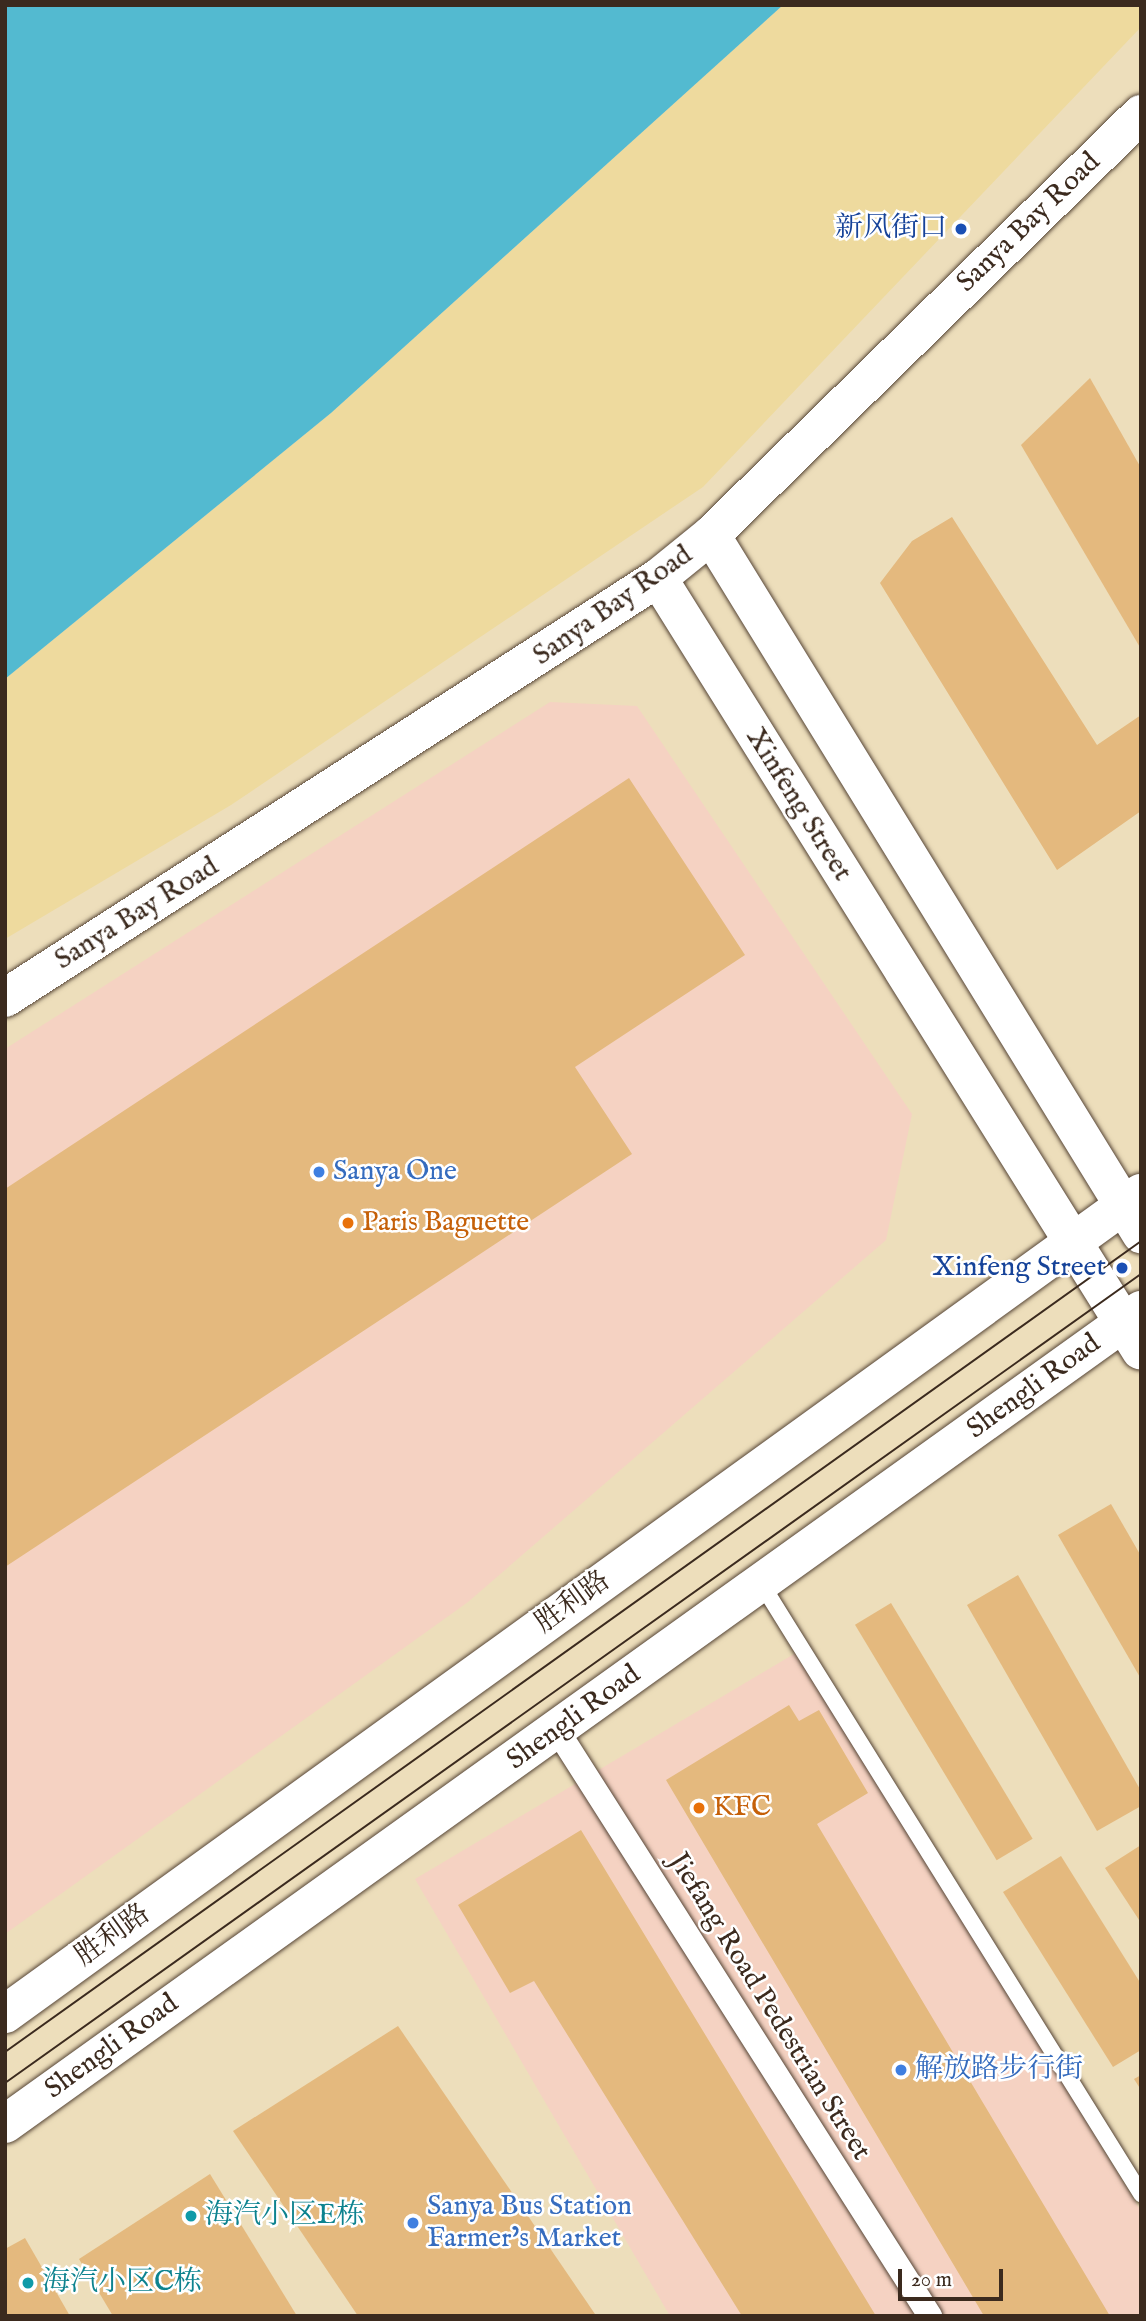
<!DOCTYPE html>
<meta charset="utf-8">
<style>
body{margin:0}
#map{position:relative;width:1146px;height:2321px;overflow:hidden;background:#eddebb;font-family:"IM FELL English","Noto Serif SC",serif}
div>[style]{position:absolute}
.built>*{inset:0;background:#f5d2c2}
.sand>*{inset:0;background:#eeda9e}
.water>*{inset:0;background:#53bad0}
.building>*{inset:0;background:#e4b97e;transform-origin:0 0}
.roads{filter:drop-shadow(0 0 2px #564536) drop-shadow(0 0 2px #564536)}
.service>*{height:16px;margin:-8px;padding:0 8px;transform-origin:8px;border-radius:8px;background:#fff}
.pedestrian>*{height:24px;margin:-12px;padding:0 12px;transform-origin:12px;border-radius:12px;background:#fff}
.secondary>*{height:38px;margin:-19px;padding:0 19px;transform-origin:19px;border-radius:19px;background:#fff}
.tram>*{height:2px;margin:-1px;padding:0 1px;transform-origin:1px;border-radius:1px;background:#3b2a1e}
.dots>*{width:19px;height:19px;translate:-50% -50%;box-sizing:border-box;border:4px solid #fff;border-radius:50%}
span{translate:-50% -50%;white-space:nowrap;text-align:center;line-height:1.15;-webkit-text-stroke:5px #fff;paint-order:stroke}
.street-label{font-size:28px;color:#3b2a1e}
.transit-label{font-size:28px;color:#164399}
.right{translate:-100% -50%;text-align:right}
.shop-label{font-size:28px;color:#366cbe}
.left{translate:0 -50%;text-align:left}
.food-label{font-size:28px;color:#c56008}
.culture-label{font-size:28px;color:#0d838f}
.frame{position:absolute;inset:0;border:7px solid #3b2a1e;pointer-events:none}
.scale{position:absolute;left:898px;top:2269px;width:105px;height:32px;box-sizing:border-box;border:4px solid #3b2a1e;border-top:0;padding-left:9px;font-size:21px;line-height:24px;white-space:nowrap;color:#3b2a1e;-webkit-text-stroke:5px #fff;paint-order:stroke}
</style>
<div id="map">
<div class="built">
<div style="clip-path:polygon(550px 702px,637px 706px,912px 1114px,886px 1240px,468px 1602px,5px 1934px,5px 1049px)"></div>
<div style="clip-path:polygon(799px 1651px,1141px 2211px,1141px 2316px,670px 2316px,415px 1879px)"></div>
</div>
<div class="sand">
<div style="clip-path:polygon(783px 5px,1141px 5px,1141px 27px,703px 487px,231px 805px,5px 939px,5px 679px,331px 413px)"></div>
</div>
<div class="water">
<div style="clip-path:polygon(5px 5px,783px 5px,331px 413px,5px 679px)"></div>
</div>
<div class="building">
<div style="clip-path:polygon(1090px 378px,1141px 468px,1141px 649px,1021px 445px)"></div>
<div style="clip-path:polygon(952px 517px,1097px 745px,1141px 715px,1141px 811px,1057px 870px,880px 583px,912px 541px)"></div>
<div style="clip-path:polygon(629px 778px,745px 955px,575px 1067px,632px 1154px,5px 1567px,5px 1189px)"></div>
<div style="clip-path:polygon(1111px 1504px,1141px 1556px,1141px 1679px,1058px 1535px)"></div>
<div style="clip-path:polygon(1018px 1575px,1141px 1791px,1141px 1806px,1097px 1831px,967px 1605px)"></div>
<div style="left:891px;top:1603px;width:275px;height:42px;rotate:59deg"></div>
<div style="clip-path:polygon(789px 1705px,799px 1721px,819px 1710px,868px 1793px,817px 1824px,1110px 2316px,984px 2316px,666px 1780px)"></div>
<div style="clip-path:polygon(581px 1830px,876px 2316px,742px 2316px,534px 1981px,510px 1993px,458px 1905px)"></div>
<div style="clip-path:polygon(1141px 1845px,1141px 1923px,1105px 1868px)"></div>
<div style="clip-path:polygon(1061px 1856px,1141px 1984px,1141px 2050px,1113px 2067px,1003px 1892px)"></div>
<div style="clip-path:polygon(398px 2026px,595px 2314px,358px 2316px,233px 2131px)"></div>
<div style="clip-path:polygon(1141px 2075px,1141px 2090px,1134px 2079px)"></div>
<div style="clip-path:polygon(210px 2174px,297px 2316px,113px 2316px,79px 2259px)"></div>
<div style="clip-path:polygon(25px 2238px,70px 2316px,5px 2316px,5px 2249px)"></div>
</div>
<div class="roads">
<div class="service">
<div style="left:761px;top:1583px;width:720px;rotate:58.12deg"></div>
</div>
<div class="pedestrian">
<div style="left:557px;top:1730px;width:695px;rotate:57.52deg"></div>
</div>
<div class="secondary">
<div style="left:711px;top:535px;width:821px;rotate:58.4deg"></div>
<div style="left:658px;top:578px;width:911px;rotate:58deg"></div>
<div style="left:5px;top:998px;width:776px;rotate:-32.75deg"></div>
<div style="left:658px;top:578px;width:68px;rotate:-39.1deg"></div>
<div style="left:711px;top:535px;width:602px;rotate:-44.39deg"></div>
<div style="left:5px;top:2014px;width:1402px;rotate:-35.86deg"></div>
<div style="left:5px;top:2124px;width:1398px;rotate:-35.62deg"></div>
</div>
</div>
<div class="tram">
<div style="left:5px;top:2052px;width:1396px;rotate:-35.52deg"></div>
<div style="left:5px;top:2083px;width:1395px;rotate:-35.46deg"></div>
</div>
<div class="dots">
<div style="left:961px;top:229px;background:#1a4fb4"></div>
<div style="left:319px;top:1172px;background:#3f7fe0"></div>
<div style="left:348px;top:1223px;background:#e8710a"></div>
<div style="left:1122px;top:1268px;background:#1a4fb4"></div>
<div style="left:699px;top:1808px;background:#e8710a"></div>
<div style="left:901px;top:2070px;background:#3f7fe0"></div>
<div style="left:191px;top:2216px;background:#0f9aa8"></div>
<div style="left:413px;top:2223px;background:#3f7fe0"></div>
<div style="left:28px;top:2283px;background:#0f9aa8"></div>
</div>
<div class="street-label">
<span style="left:1029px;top:223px;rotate:-44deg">Sanya Bay Road</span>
<span style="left:613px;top:606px;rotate:-35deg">Sanya Bay Road</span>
<span style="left:798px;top:805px;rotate:58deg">Xinfeng Street</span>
<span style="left:137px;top:914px;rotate:-32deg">Sanya Bay Road</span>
<span style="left:1034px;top:1387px;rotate:-36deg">Shengli Road</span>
<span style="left:573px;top:1603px;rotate:-36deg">胜利路</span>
<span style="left:574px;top:1718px;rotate:-36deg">Shengli Road</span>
<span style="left:113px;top:1936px;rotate:-36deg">胜利路</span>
<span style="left:769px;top:2007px;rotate:58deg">Jiefang Road Pedestrian Street</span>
<span style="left:112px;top:2047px;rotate:-36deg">Shengli Road</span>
</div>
<div class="transit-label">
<span class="right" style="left:947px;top:229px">新风街口</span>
<span class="right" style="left:1106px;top:1268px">Xinfeng Street</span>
</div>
<div class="shop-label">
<span class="left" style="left:333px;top:1172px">Sanya One</span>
<span class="left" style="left:915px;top:2070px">解放路步行街</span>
<span class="left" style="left:427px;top:2223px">Sanya Bus Station<br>Farmer’s Market</span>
</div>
<div class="food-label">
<span class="left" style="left:362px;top:1223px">Paris Baguette</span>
<span class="left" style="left:713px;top:1808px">KFC</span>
</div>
<div class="culture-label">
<span class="left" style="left:205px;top:2216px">海汽小区E栋</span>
<span class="left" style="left:42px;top:2283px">海汽小区C栋</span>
</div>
<div class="frame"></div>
<div class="scale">20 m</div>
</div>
